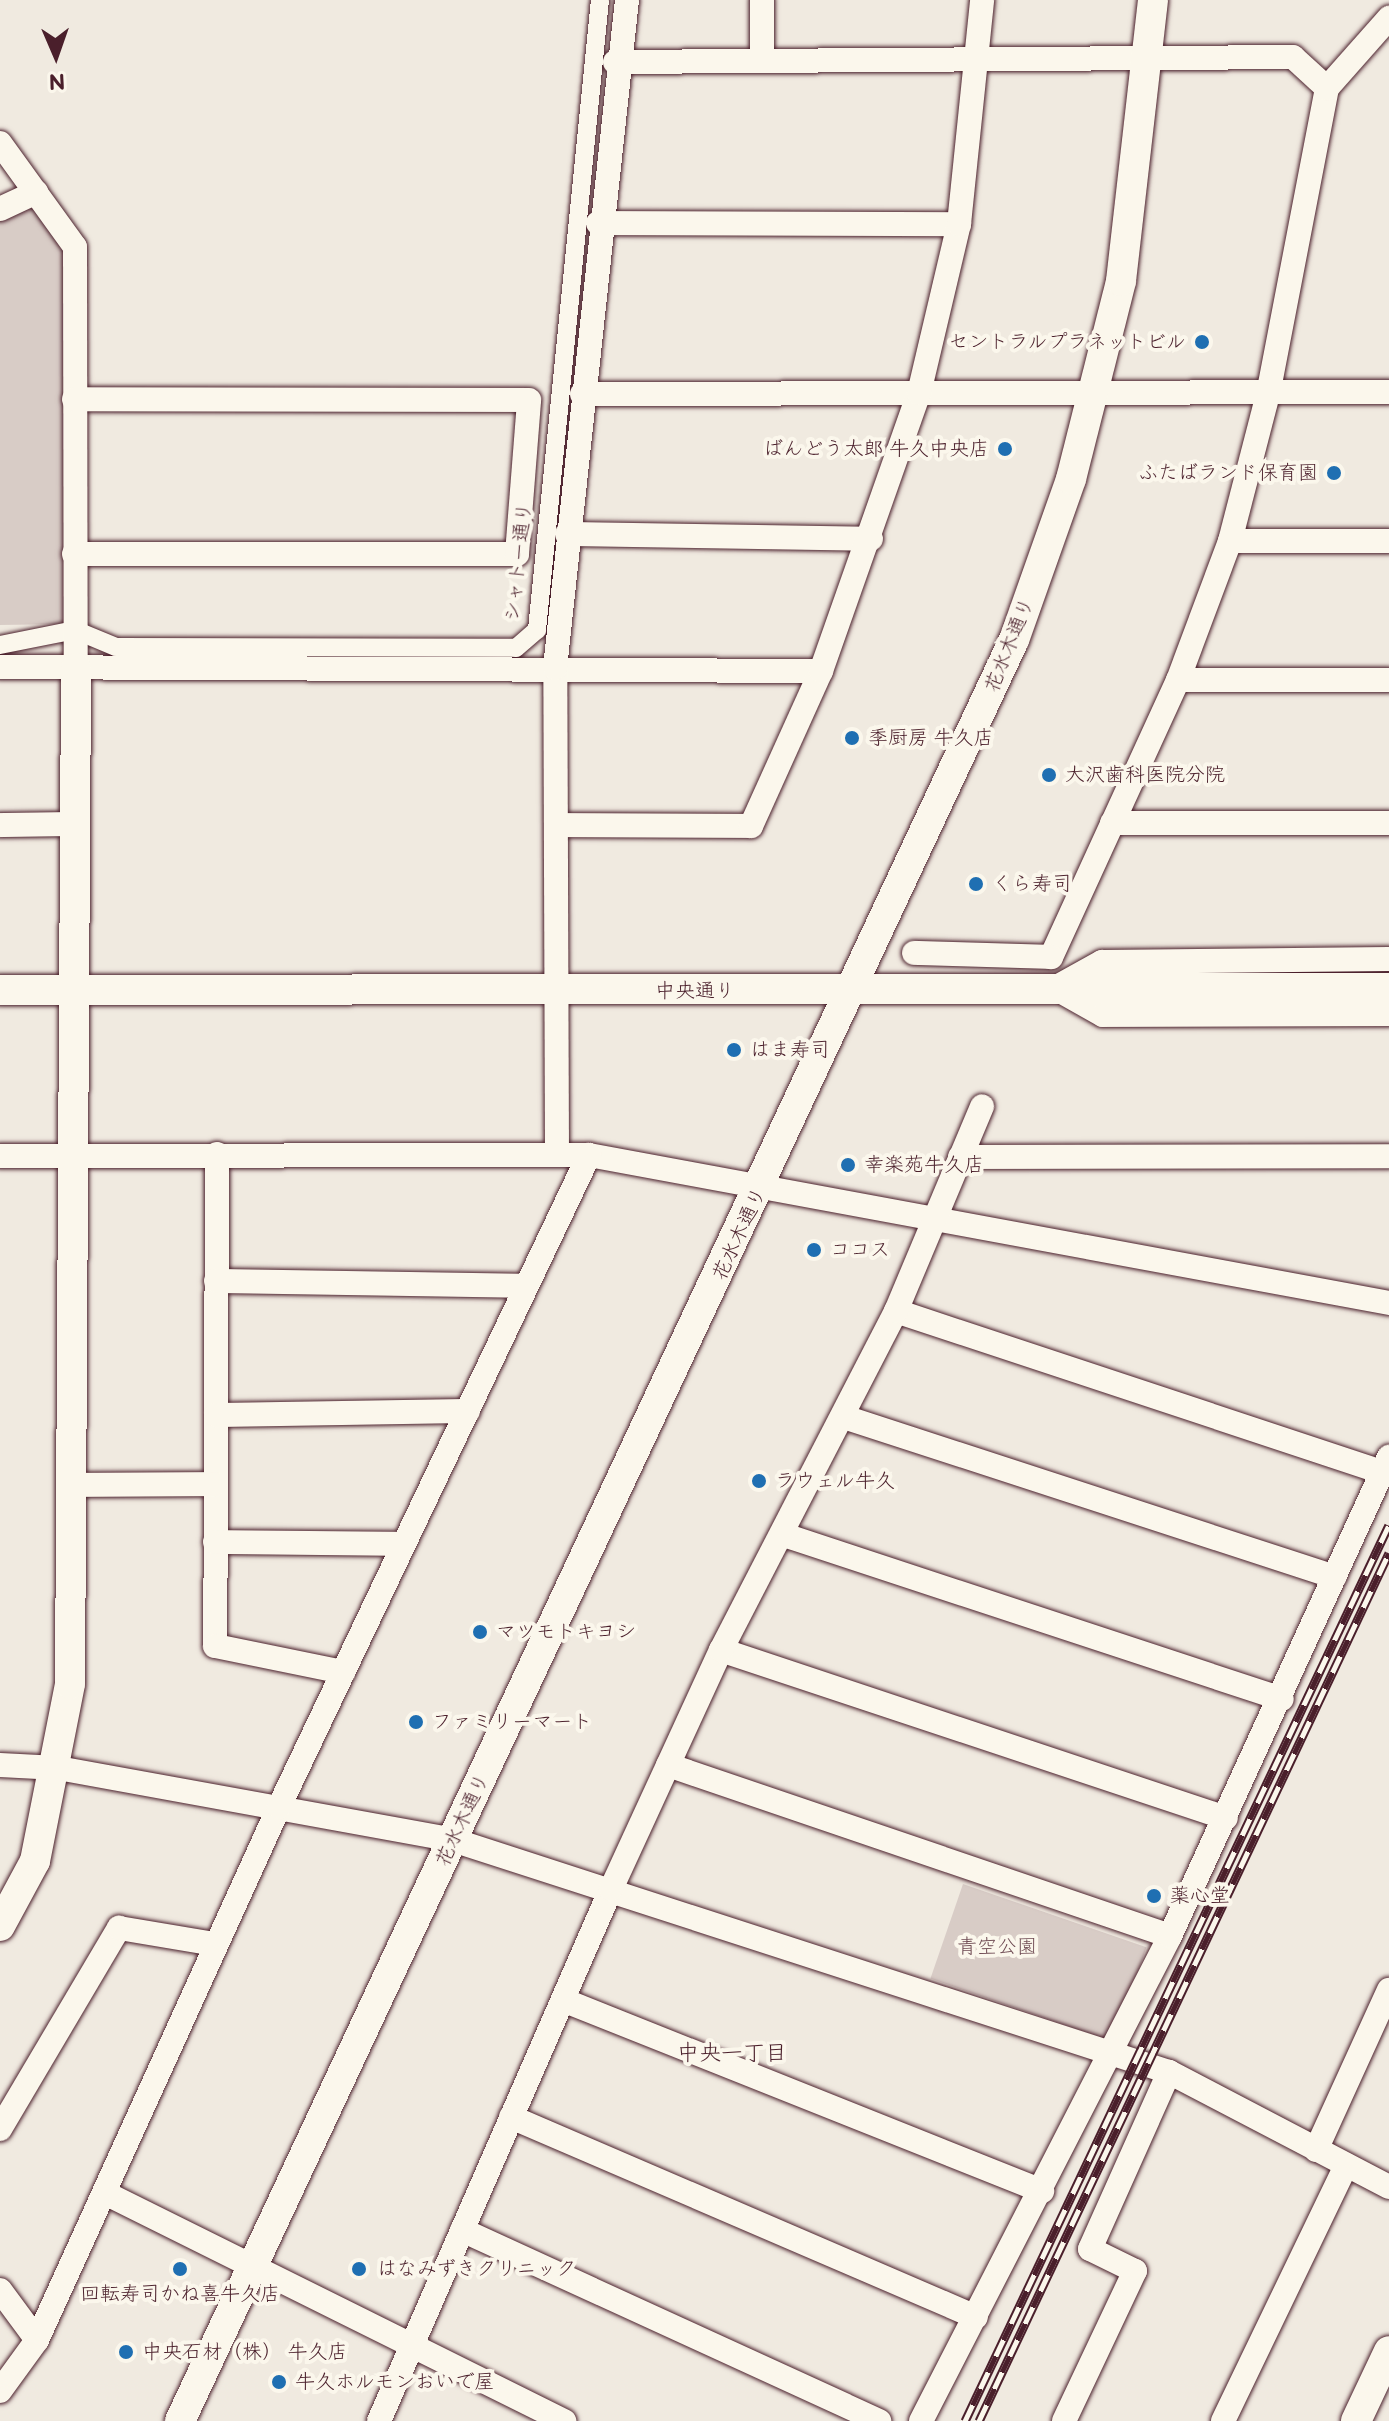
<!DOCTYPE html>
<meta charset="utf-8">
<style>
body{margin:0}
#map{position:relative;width:1389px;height:2421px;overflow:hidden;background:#f0eae0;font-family:"Balsamiq Sans","Klee One",sans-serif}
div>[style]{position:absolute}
.green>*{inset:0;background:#d8ccc6;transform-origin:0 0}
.roads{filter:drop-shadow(0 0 2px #4a1f2b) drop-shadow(0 0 2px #4a1f2b)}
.pedestrian>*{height:18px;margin:-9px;padding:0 9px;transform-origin:9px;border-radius:9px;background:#fbf7ec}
.minor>*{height:24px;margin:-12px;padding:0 12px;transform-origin:12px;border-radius:12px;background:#fbf7ec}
.tertiary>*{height:30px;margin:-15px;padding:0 15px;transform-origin:15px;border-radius:15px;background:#fbf7ec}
.rail>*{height:9px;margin-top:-4.5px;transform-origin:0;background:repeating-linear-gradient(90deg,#fbf7ec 0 18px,#4a1f2b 0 36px);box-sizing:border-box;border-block:2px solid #4a1f2b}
.dots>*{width:22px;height:22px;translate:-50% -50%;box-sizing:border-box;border:4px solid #fbf7ec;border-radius:50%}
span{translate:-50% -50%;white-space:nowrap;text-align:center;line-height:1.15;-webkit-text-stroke:8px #fbf7ec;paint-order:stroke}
.poi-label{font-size:20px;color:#4a1f2b}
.right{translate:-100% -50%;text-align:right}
.left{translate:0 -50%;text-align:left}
.street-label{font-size:20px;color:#4a1f2b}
.park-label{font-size:20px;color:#6e4a52}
.neighbourhood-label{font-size:22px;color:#4a1f2b}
.north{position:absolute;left:16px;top:16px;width:80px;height:80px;-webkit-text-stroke:6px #fbf7ec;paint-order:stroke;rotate:178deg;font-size:22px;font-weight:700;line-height:32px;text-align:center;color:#4a1f2b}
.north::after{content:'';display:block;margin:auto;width:28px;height:36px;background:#4a1f2b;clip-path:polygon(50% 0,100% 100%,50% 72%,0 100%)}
</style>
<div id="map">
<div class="green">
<div style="clip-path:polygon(32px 206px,63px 247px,64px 624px,0 625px,0 221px)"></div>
<div style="left:963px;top:1884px;width:194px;height:100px;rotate:19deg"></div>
</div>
<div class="roads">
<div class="pedestrian">
<div style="left:0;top:645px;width:76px;rotate:-11.3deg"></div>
<div style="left:75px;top:630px;width:44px;rotate:22.5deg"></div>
<div style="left:116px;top:647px;width:400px;rotate:0.1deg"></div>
<div style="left:516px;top:648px;width:28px;rotate:-41deg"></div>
<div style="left:537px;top:630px;width:633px;rotate:-84.29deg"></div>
</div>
<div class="minor">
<div style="left:762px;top:0;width:57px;rotate:90deg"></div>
<div style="left:615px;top:62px;width:678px;rotate:-0.42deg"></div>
<div style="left:1293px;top:57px;width:46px;rotate:42.4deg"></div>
<div style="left:1327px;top:88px;width:312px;rotate:100.9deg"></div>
<div style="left:1268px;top:394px;width:152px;rotate:104.5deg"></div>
<div style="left:1230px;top:541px;width:148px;rotate:110.5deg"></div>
<div style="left:1178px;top:680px;width:305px;rotate:114.6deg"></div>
<div style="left:1051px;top:957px;width:137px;rotate:-178.3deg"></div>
<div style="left:1327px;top:88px;width:94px;rotate:-48.5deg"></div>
<div style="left:0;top:143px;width:128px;rotate:54.2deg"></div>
<div style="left:75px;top:247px;width:421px;rotate:89.9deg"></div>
<div style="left:0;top:209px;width:40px;rotate:-25deg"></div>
<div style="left:598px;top:223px;width:361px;rotate:0.2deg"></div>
<div style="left:582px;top:394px;width:807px;rotate:-0.14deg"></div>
<div style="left:567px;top:534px;width:304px;rotate:0.9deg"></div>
<div style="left:1230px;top:541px;width:159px"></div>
<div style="left:74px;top:554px;width:443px"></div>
<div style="left:517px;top:554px;width:154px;rotate:-85.5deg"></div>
<div style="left:529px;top:400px;width:455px;rotate:-179.9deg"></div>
<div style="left:0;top:667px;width:821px;rotate:0.28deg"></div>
<div style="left:1178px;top:680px;width:211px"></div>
<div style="left:1112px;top:823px;width:277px"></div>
<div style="left:0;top:825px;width:76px;rotate:-0.8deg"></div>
<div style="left:556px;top:825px;width:195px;rotate:0.3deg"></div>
<div style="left:751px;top:826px;width:170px;rotate:-65.7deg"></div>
<div style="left:821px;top:671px;width:295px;rotate:-70.6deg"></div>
<div style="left:919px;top:393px;width:174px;rotate:-76.7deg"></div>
<div style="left:959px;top:224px;width:225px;rotate:-84.1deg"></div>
<div style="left:1055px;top:988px;width:55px;rotate:29.4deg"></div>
<div style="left:1103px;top:1015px;width:286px;rotate:-0.2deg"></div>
<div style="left:1055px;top:988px;width:54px;rotate:-29deg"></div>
<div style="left:1102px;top:962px;width:287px;rotate:-0.6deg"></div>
<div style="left:557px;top:1152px;width:484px;rotate:-90.2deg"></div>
<div style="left:555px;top:668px;width:672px;rotate:-83.85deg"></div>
<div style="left:217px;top:1154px;width:492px;rotate:90.2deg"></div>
<div style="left:215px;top:1646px;width:131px;rotate:11.5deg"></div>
<div style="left:0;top:1156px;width:589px;rotate:-0.1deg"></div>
<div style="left:589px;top:1155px;width:814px;rotate:10.48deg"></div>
<div style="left:960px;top:1157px;width:429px;rotate:-0.1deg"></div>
<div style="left:216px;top:1281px;width:308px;rotate:0.9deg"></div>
<div style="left:896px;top:1311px;width:512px;rotate:18.33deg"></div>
<div style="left:216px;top:1415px;width:252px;rotate:-0.9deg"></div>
<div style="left:844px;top:1417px;width:516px;rotate:18.05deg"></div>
<div style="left:73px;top:1485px;width:142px;rotate:-0.4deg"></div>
<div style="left:784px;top:1535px;width:524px;rotate:18.23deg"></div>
<div style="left:215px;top:1542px;width:188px;rotate:0.6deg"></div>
<div style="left:721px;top:1650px;width:532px;rotate:18.4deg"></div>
<div style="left:0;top:1765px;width:58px;rotate:3deg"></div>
<div style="left:58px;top:1768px;width:402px;rotate:10.3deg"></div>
<div style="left:453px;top:1840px;width:753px;rotate:17.95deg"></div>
<div style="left:1169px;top:2072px;width:248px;rotate:27.6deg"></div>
<div style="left:668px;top:1765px;width:530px;rotate:18.81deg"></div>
<div style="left:563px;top:2000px;width:516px;rotate:21.74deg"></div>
<div style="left:511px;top:2117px;width:506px;rotate:23.27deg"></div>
<div style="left:0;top:2129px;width:234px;rotate:-59.4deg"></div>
<div style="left:119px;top:1928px;width:97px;rotate:9.5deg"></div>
<div style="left:1316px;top:2150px;width:176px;rotate:-65.5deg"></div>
<div style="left:105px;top:2193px;width:513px;rotate:26.42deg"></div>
<div style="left:462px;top:2230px;width:459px;rotate:24.6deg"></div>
<div style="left:0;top:2290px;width:62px;rotate:53.5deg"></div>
<div style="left:0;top:2391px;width:63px;rotate:-54deg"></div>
<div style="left:37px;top:2340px;width:585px;rotate:-65.58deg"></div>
<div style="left:279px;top:1807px;width:722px;rotate:-64.57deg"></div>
<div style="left:379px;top:2421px;width:580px;rotate:-66.44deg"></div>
<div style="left:611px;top:1889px;width:263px;rotate:-65.3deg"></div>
<div style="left:721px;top:1650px;width:382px;rotate:-62.7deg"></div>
<div style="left:896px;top:1311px;width:222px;rotate:-67.2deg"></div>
<div style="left:921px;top:2421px;width:545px;rotate:-62.82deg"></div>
<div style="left:1170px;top:1936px;width:527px;rotate:-65.43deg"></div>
<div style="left:1064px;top:2421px;width:166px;rotate:-64.7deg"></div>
<div style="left:1135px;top:2271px;width:50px;rotate:-153.9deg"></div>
<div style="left:1090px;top:2249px;width:194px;rotate:-65.9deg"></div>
<div style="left:1223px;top:2421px;width:284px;rotate:-64.3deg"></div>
</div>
<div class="tertiary">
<div style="left:0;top:990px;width:1389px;rotate:-0.08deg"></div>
<div style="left:0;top:1926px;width:74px;rotate:-61.7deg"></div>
<div style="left:35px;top:1861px;width:180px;rotate:-78.8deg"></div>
<div style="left:70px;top:1684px;width:1016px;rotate:-89.66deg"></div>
<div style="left:180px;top:2421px;width:1967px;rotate:-64.91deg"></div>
<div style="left:1014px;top:640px;width:171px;rotate:-70.5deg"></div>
<div style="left:1071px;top:479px;width:204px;rotate:-75.8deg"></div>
<div style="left:1121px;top:281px;width:283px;rotate:-83.5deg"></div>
<div style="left:1356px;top:2421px;width:77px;rotate:-64.8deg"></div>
</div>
</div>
<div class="rail">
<div style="left:965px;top:2421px;width:991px;rotate:-64.68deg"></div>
<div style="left:979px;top:2421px;width:960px;rotate:-64.72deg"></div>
</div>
<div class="dots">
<div style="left:1202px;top:342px;background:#1f6fb2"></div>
<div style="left:1005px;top:449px;background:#1f6fb2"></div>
<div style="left:1334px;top:473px;background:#1f6fb2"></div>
<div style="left:852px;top:738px;background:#1f6fb2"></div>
<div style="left:1049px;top:775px;background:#1f6fb2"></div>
<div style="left:976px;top:884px;background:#1f6fb2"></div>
<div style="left:734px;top:1050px;background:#1f6fb2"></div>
<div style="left:848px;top:1165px;background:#1f6fb2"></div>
<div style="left:814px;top:1250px;background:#1f6fb2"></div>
<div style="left:759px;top:1481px;background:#1f6fb2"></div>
<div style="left:480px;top:1632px;background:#1f6fb2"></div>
<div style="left:416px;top:1722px;background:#1f6fb2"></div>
<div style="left:1154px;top:1896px;background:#1f6fb2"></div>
<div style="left:180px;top:2269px;background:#1f6fb2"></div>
<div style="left:359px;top:2269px;background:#1f6fb2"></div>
<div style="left:126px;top:2352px;background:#1f6fb2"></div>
<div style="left:279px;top:2382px;background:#1f6fb2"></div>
</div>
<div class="poi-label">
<span class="right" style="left:1186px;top:342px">セントラルプラネットビル</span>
<span class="right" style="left:989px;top:449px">ばんどう太郎 牛久中央店</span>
<span class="right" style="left:1318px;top:473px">ふたばランド保育園</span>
<span class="left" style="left:868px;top:738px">季厨房 牛久店</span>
<span class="left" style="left:1065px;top:775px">大沢歯科医院分院</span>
<span class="left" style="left:992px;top:884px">くら寿司</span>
<span class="left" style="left:750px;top:1050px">はま寿司</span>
<span class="left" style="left:864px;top:1165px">幸楽苑牛久店</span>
<span class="left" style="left:830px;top:1250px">ココス</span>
<span class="left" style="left:775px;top:1481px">ラウェル牛久</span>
<span class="left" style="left:496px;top:1632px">マツモトキヨシ</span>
<span class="left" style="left:432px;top:1722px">ファミリーマート</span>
<span class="left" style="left:1170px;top:1896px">薬心堂</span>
<span class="left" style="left:377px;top:2269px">はなみずきクリニック</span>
<span style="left:180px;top:2294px">回転寿司かね喜牛久店</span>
<span class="left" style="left:142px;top:2352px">中央石材（株） 牛久店</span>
<span class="left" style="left:295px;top:2382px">牛久ホルモンおいで屋</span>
</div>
<div class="street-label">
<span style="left:519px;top:562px;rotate:-84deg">シャトー通り</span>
<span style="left:1010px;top:645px;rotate:-68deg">花水木通り</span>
<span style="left:695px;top:991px">中央通り</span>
<span style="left:740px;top:1234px;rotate:-65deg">花水木通り</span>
<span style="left:463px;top:1820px;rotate:-65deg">花水木通り</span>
</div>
<div class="park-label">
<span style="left:997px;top:1947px">青空公園</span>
</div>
<div class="neighbourhood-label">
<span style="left:732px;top:2054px">中央一丁目</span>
</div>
<div class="north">N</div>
</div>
